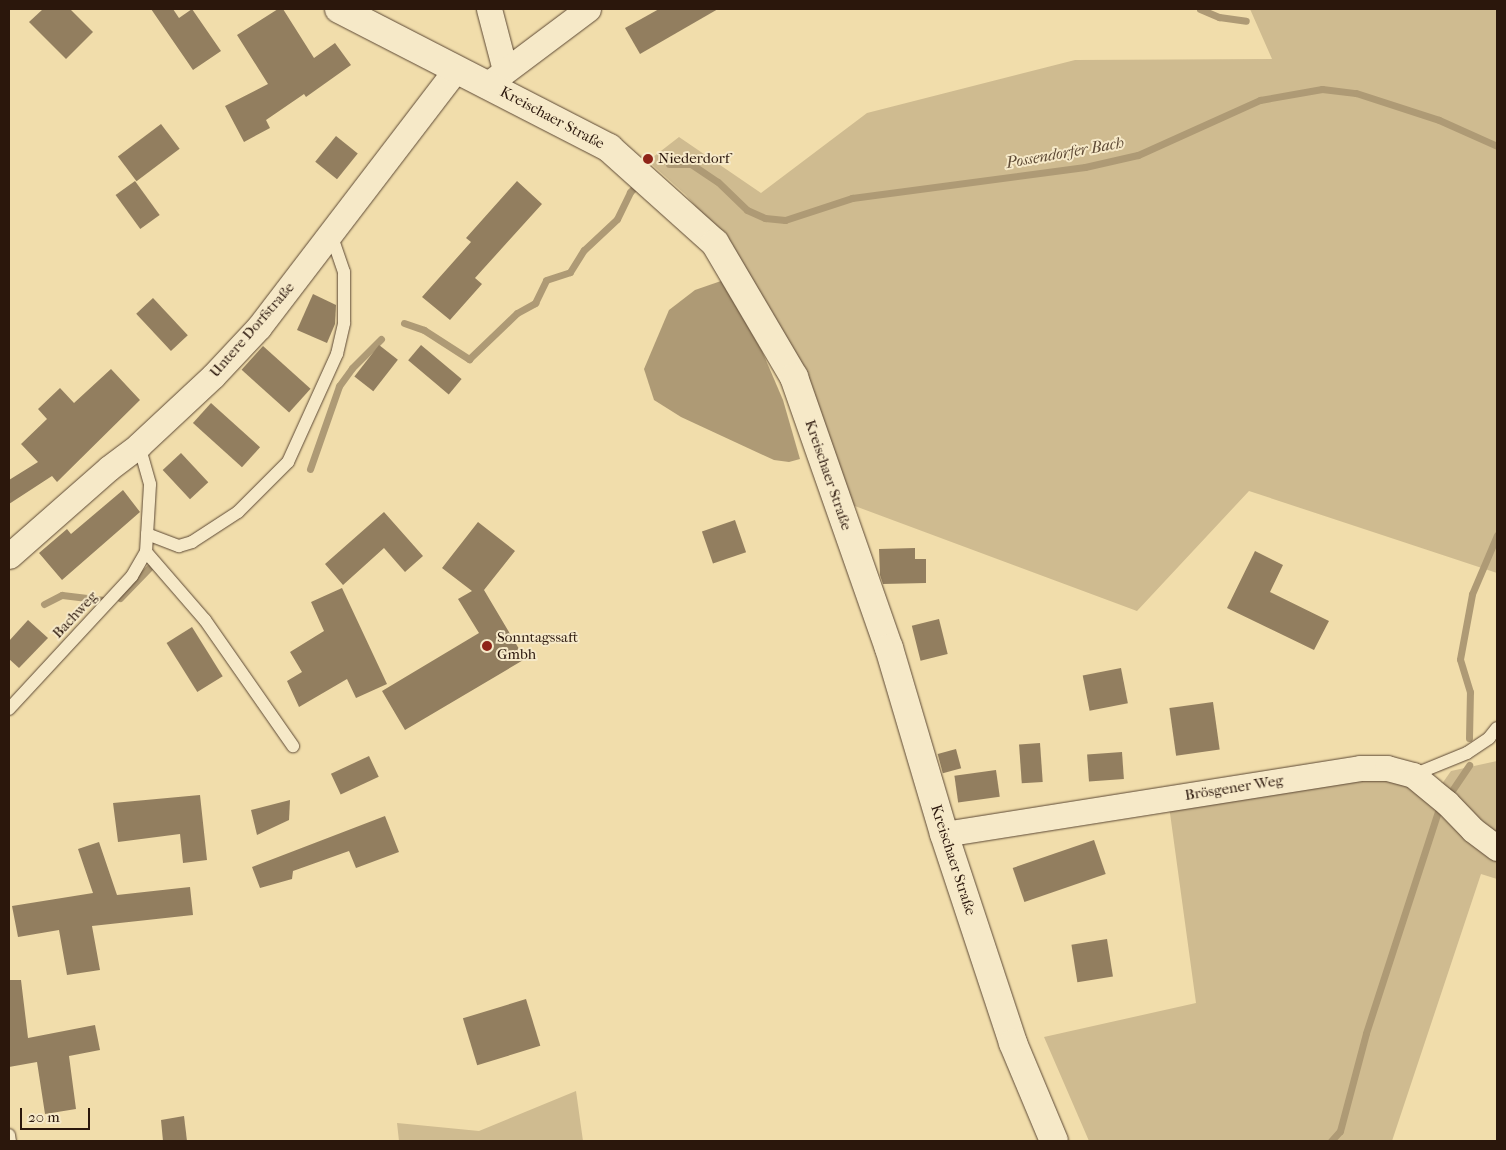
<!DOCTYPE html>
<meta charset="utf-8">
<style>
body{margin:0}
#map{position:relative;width:1506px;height:1150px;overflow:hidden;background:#f1ddab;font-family:"IM FELL French Canon",serif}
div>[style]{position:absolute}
.green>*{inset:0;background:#cfbb90}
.water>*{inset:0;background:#ae9a75}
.stream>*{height:7px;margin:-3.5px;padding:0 3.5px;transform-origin:3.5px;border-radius:3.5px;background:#ae9a75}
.building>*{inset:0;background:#927e5f;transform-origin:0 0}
.roads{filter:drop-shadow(0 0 1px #5c4834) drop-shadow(0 0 1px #5c4834)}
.service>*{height:12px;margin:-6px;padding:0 6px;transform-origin:6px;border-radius:6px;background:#f6e9c8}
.minor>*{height:25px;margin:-12.5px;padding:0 12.5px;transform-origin:12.5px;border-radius:12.5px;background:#f6e9c8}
.secondary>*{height:28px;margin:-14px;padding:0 14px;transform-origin:14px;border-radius:14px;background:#f6e9c8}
.dots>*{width:14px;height:14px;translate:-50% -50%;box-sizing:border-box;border:2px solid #f6e9c8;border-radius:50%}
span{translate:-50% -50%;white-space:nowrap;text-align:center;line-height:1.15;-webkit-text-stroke:4px #f6e9c8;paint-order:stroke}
.street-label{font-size:15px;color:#2b170c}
.poi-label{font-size:15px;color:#2b170c}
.left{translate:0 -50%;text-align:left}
.water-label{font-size:16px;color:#5f4b36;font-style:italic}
.frame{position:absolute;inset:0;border:10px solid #2b170c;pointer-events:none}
.scale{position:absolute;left:20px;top:1108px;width:70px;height:22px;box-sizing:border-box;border:2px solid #2b170c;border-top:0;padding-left:6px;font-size:15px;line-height:18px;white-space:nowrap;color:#2b170c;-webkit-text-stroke:4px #f6e9c8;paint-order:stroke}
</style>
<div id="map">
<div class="green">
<div style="clip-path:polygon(1250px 9px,1497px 9px,1497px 573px,1249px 491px,1137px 611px,836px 499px,725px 241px,686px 195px,648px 161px,679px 137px,761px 193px,867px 113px,1075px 60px,1272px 59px)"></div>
<div style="clip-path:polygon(1497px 761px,1497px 839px,1439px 788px,1451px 771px)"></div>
<div style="clip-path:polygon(1358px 776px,1405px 785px,1425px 795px,1468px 839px,1497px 861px,1497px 879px,1481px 874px,1392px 1141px,1089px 1141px,1044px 1037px,1196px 1003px,1169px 806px)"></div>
<div style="clip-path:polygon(576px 1091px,583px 1141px,399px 1141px,397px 1123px,479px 1131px)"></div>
</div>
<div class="water">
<div style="clip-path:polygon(721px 281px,762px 351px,783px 400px,800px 459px,789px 462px,774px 460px,681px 417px,654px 400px,644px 369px,669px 310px,695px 290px)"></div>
</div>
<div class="stream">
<div style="left:1200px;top:9px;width:21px;rotate:23deg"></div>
<div style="left:1219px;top:17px;width:27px;rotate:8deg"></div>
<div style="left:669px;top:164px;width:22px"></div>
<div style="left:691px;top:164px;width:32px;rotate:34deg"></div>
<div style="left:718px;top:182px;width:40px;rotate:44deg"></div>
<div style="left:747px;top:210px;width:20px;rotate:24deg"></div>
<div style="left:765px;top:218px;width:20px;rotate:6deg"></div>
<div style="left:785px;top:220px;width:71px;rotate:-18.2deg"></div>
<div style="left:852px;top:198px;width:235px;rotate:-7.6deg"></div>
<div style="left:1085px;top:167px;width:54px;rotate:-12.8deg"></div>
<div style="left:1138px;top:155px;width:134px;rotate:-24.3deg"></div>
<div style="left:1260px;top:100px;width:63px;rotate:-10.1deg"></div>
<div style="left:1322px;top:89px;width:34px;rotate:7deg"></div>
<div style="left:1356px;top:93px;width:87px;rotate:18deg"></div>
<div style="left:1439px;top:120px;width:64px;rotate:24.1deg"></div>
<div style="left:404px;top:323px;width:21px;rotate:19deg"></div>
<div style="left:424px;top:330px;width:54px;rotate:32.8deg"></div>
<div style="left:469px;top:359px;width:66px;rotate:-43.8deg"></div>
<div style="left:517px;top:313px;width:21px;rotate:-29deg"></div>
<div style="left:535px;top:303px;width:25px;rotate:-64deg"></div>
<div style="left:546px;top:280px;width:25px;rotate:-18deg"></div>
<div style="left:570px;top:272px;width:26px;rotate:-58deg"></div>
<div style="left:584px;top:250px;width:45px;rotate:-43.2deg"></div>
<div style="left:617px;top:219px;width:30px;rotate:-64deg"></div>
<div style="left:630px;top:192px;width:8px;rotate:-45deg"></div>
<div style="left:310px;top:469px;width:88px;rotate:-70.7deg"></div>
<div style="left:339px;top:386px;width:22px;rotate:-54deg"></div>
<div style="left:352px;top:368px;width:41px;rotate:-45deg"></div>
<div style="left:120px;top:598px;width:42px;rotate:-46deg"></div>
<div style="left:44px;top:604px;width:20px;rotate:-27deg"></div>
<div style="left:62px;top:595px;width:42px;rotate:6.8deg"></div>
<div style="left:1469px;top:738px;width:46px;rotate:-88.8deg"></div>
<div style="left:1470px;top:692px;width:34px;rotate:-107deg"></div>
<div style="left:1460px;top:659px;width:66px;rotate:-79.5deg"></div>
<div style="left:1472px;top:594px;width:64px;rotate:-67deg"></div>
<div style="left:1453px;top:789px;width:29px;rotate:-56deg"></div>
<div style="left:1331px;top:1141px;width:13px;rotate:-48deg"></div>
<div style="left:1340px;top:1131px;width:101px;rotate:-75.1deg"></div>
<div style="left:1366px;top:1033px;width:233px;rotate:-72deg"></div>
</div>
<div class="building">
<div style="clip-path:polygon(43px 9px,70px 9px,93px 32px,66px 59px,29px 22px)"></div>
<div style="clip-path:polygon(151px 9px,173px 9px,179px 18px,192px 9px,221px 51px,193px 70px)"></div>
<div style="clip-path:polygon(278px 9px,283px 9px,314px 58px,335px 43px,351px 65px,306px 97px,304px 94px,266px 120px,270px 128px,244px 142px,225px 106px,268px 84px,237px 35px)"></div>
<div style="clip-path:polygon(659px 9px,718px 9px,640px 54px,625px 28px)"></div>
<div style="left:161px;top:124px;width:31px;height:54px;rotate:53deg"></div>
<div style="left:336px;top:136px;width:28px;height:33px;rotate:39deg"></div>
<div style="left:135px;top:181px;width:42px;height:24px;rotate:54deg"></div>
<div style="clip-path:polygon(517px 181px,542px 204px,475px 278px,482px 284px,450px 320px,422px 297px,471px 242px,466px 238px)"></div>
<div style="clip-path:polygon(313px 294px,336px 305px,335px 324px,327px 343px,297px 330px)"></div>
<div style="left:153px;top:298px;width:51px;height:23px;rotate:47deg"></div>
<div style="left:379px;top:345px;width:24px;height:40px;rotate:38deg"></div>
<div style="left:421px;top:345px;width:53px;height:20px;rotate:40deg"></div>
<div style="left:263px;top:346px;width:64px;height:32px;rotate:42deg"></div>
<div style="clip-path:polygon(111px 369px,140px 400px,57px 482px,52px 476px,9px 504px,9px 480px,38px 462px,21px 444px,47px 419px,38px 409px,60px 388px,74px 403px)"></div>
<div style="left:211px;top:403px;width:66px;height:27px;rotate:42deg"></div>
<div style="left:181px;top:453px;width:40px;height:25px;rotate:47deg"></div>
<div style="clip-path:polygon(123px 490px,140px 512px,62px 580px,39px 553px,67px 529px,71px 534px)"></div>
<div style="clip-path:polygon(384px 512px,423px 556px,405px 572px,384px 548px,343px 585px,325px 564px)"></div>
<div style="left:735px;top:520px;width:34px;height:35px;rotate:71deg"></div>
<div style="clip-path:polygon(478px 522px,515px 551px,484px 590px,525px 659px,405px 730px,382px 691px,479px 633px,458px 599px,472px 591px,442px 568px)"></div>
<div style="clip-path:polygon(915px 548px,915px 559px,926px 559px,926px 583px,883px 584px,880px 575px,879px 549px)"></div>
<div style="clip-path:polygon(1255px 551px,1283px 565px,1270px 592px,1329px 621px,1314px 650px,1227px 608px)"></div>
<div style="clip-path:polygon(342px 588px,387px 684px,356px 698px,347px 679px,299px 707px,287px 681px,302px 672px,290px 652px,324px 631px,311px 602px)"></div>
<div style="left:939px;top:619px;width:36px;height:28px;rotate:76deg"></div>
<div style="clip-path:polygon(28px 620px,48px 638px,19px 668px,9px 659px,9px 641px)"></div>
<div style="left:192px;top:627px;width:58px;height:30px;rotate:58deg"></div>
<div style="left:1121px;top:668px;width:36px;height:39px;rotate:79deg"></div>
<div style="left:1213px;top:702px;width:48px;height:44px;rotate:82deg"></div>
<div style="left:1040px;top:743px;width:39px;height:21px;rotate:86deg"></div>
<div style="left:956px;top:749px;width:20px;height:19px;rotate:75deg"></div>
<div style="left:1122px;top:752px;width:27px;height:35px;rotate:86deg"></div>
<div style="left:369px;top:756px;width:23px;height:42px;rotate:65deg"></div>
<div style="left:996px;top:770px;width:27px;height:42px;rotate:82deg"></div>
<div style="clip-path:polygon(200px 795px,207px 860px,183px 863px,180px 834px,118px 842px,113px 803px)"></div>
<div style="clip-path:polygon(290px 800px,289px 820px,257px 835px,251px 810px)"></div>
<div style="clip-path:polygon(385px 816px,399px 852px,356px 868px,349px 851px,293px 871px,292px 879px,260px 888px,252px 867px)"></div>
<div style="left:1094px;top:840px;width:36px;height:86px;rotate:71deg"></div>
<div style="clip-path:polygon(99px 842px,117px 895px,190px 887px,193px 915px,92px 926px,100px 970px,67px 975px,59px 930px,18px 937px,12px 906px,93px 893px,78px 849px)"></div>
<div style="left:1107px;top:939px;width:38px;height:36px;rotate:81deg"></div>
<div style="clip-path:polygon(9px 980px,21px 980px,28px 1038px,95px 1025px,100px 1050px,69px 1056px,76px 1109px,45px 1114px,37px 1062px,9px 1067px)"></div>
<div style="left:526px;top:999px;width:49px;height:66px;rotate:73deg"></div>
<div style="clip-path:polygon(184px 1116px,187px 1141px,163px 1141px,161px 1120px)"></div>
</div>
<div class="roads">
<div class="service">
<div style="left:147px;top:534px;width:34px;rotate:21deg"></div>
<div style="left:179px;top:546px;width:14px;rotate:-17deg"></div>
<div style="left:192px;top:542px;width:55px;rotate:-33.1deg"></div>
<div style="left:238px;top:512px;width:71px;rotate:-45deg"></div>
<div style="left:288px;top:462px;width:119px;rotate:-65.6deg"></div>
<div style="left:337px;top:354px;width:32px;rotate:-77deg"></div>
<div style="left:344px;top:323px;width:51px;rotate:-90deg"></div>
<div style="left:344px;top:272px;width:40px;rotate:-108.9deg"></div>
<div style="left:146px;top:552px;width:90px;rotate:49.1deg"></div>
<div style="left:205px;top:620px;width:154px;rotate:55.1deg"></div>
<div style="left:9px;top:709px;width:181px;rotate:-47.2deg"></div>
<div style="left:132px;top:576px;width:28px;rotate:-60deg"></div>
<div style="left:146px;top:552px;width:68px;rotate:-86.6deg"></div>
<div style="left:150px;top:484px;width:41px;rotate:-105.8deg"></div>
<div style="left:1413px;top:775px;width:58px;rotate:-22.2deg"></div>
<div style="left:1467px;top:753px;width:27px;rotate:-34deg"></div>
<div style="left:1489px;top:738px;width:13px;rotate:-51deg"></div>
<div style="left:9px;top:1135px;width:6px;rotate:81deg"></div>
</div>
<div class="minor">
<div style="left:489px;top:9px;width:63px;rotate:75.3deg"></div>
<div style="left:488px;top:84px;width:125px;rotate:-36.9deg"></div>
<div style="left:9px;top:556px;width:133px;rotate:-41.3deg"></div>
<div style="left:109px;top:468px;width:38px;rotate:-37deg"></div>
<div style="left:139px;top:445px;width:101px;rotate:-43deg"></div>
<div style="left:213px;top:376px;width:67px;rotate:-46.8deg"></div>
<div style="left:259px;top:327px;width:325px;rotate:-52.6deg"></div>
<div style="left:944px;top:834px;width:421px;rotate:-9deg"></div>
<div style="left:1360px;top:768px;width:27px"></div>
<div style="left:1387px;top:768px;width:27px;rotate:15deg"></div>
<div style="left:1413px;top:775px;width:44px;rotate:39.5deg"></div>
<div style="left:1447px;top:803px;width:37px;rotate:46deg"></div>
<div style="left:1473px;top:830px;width:30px;rotate:37deg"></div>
</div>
<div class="secondary">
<div style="left:339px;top:9px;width:304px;rotate:27.2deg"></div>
<div style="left:609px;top:148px;width:142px;rotate:41.9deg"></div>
<div style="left:715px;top:243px;width:156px;rotate:59.5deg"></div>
<div style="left:794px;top:377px;width:287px;rotate:70.7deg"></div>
<div style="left:889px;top:648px;width:194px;rotate:73.5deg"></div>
<div style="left:944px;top:834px;width:220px;rotate:71.7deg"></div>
<div style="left:1013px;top:1043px;width:106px;rotate:67.3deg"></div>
</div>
</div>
<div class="dots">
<div style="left:648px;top:159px;background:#8f2418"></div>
<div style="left:487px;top:646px;background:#8f2418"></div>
</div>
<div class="street-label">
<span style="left:552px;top:118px;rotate:28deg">Kreischaer Straße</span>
<span style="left:252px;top:330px;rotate:-49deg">Untere Dorfstraße</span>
<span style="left:828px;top:475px;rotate:71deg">Kreischaer Straße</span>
<span style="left:75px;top:615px;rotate:-47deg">Bachweg</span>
<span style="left:1234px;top:788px;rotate:-9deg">Brösgener Weg</span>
<span style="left:953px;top:860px;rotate:72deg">Kreischaer Straße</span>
</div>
<div class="poi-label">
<span class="left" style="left:658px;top:159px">Niederdorf</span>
<span class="left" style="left:497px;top:646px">Sonntagssaft<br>Gmbh</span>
</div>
<div class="water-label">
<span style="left:1065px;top:153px;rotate:-10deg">Possendorfer Bach</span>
</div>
<div class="frame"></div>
<div class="scale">20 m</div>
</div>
